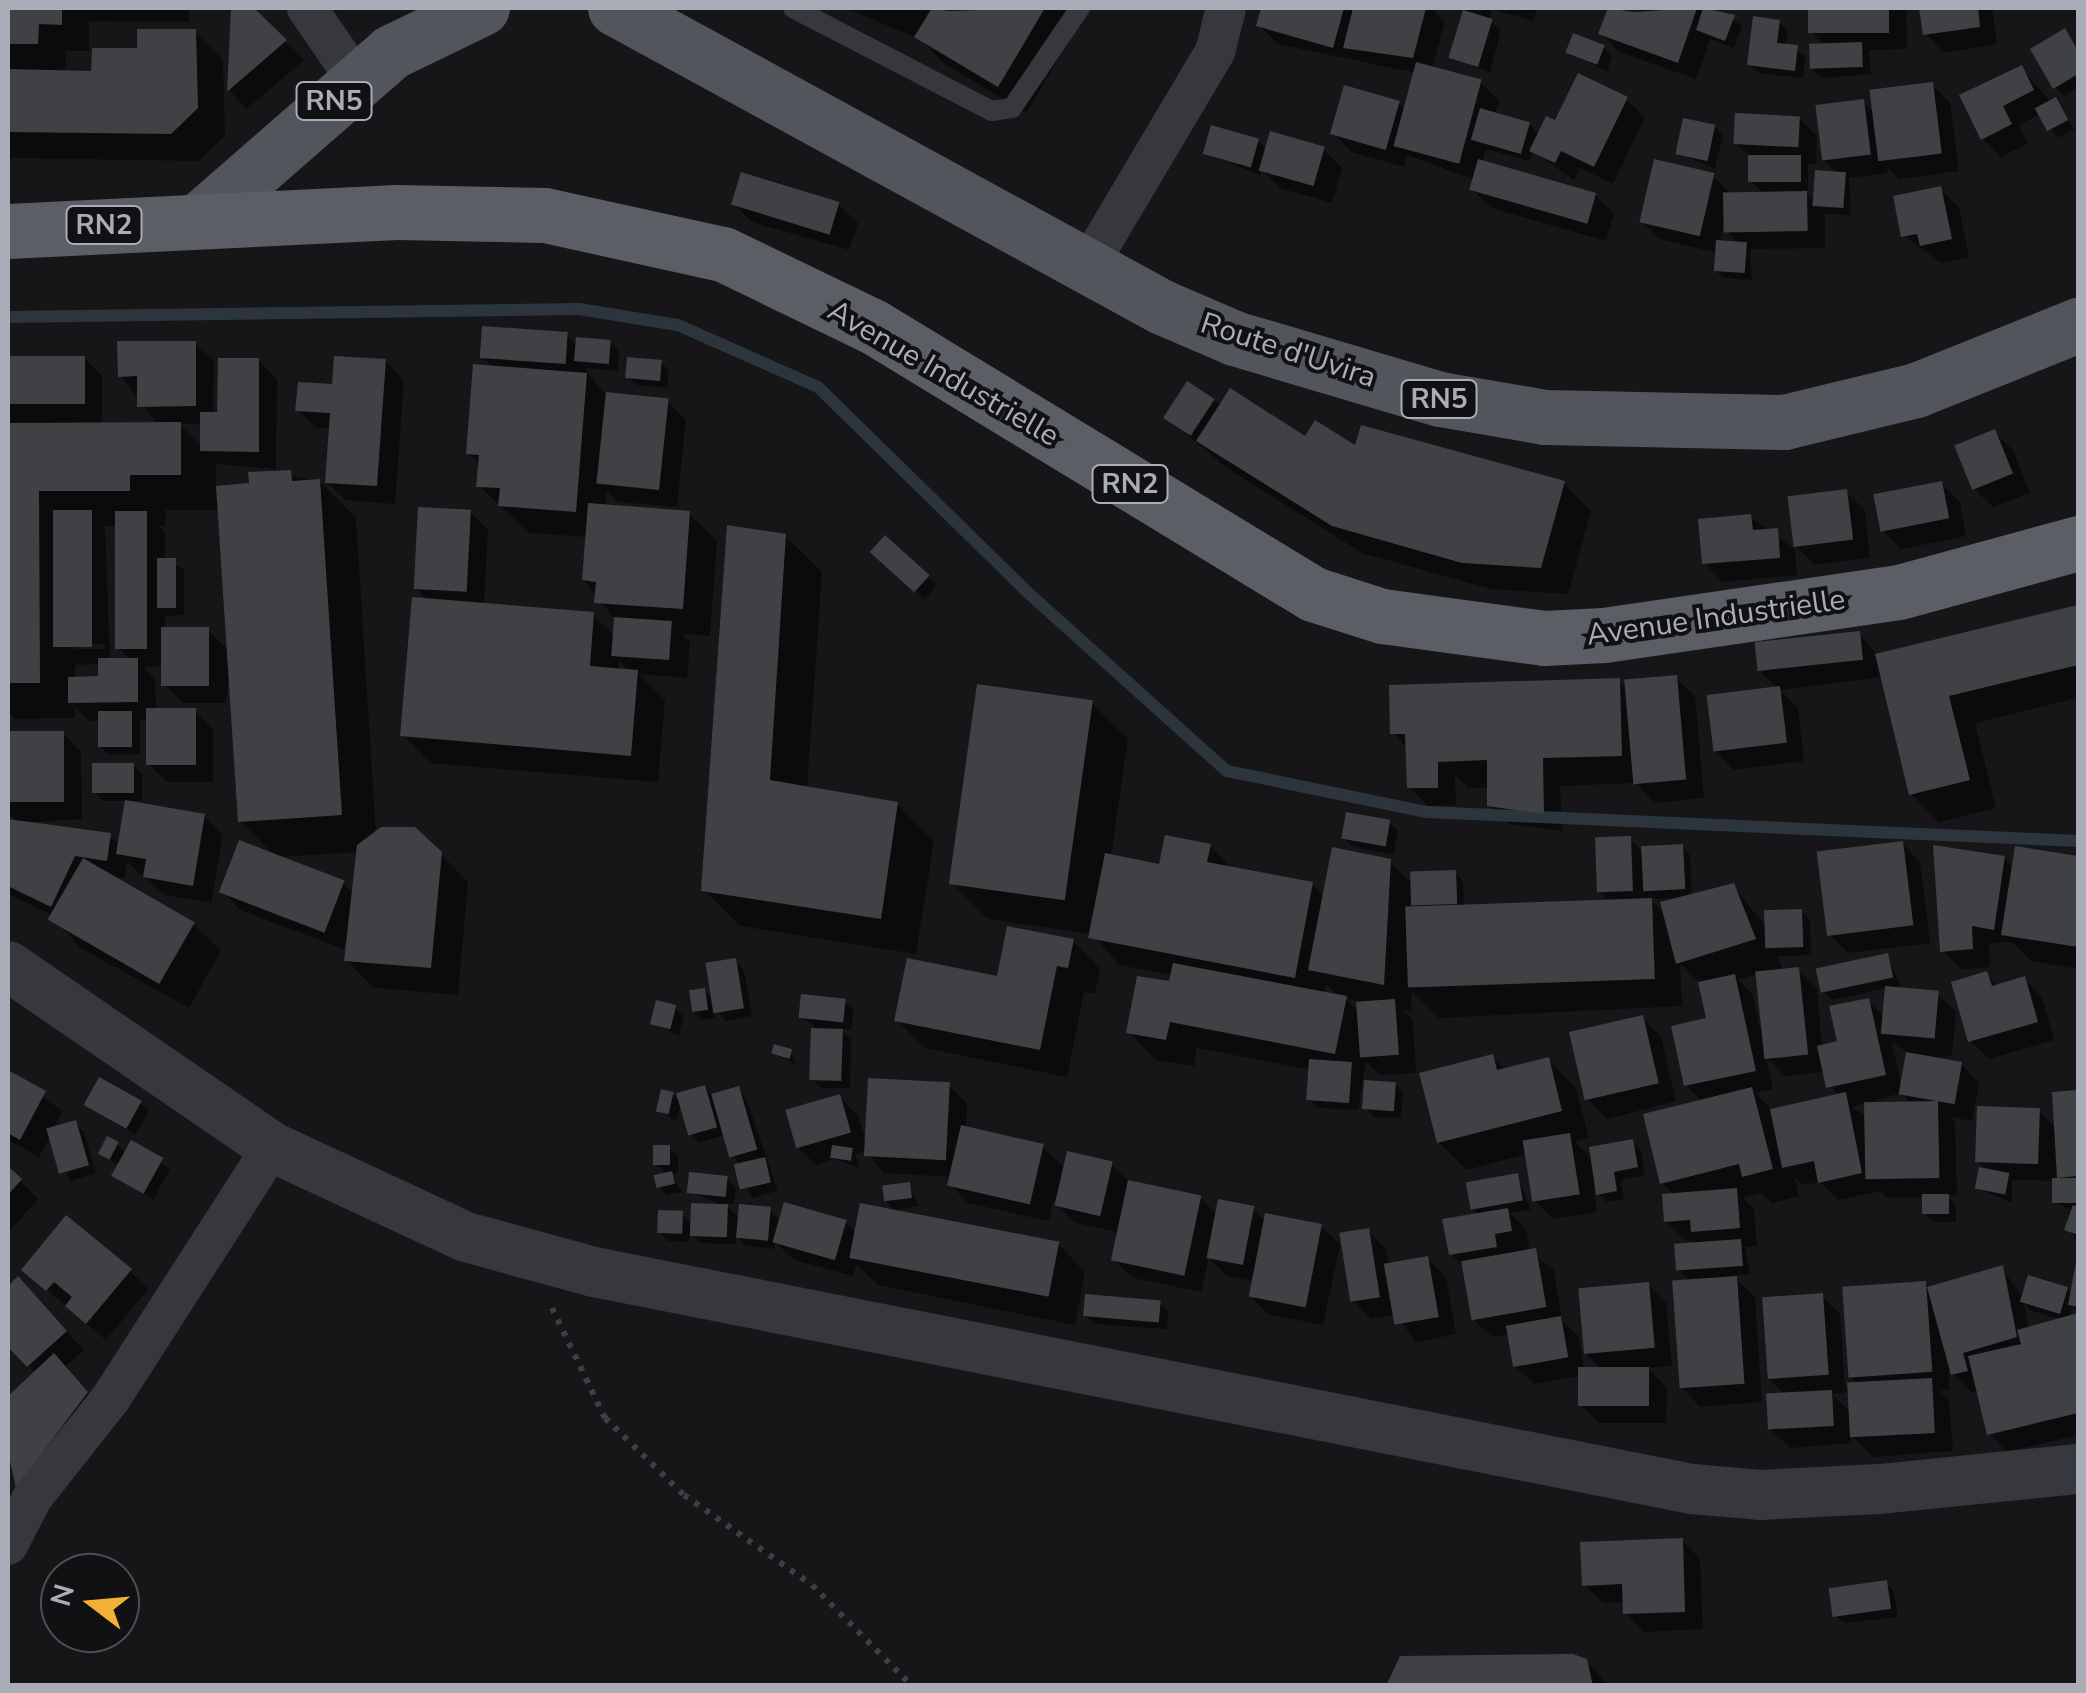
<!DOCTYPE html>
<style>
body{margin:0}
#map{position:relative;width:2086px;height:1693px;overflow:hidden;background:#161618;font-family:"Nunito Sans",sans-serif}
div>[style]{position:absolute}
.shadow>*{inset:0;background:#0007}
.stream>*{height:12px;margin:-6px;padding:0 6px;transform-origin:6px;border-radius:6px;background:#2c353c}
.building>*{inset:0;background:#404145;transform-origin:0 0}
.path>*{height:6px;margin-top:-3px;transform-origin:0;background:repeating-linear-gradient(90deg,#3d3f44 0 5px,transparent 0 13px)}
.service>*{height:20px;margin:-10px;padding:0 10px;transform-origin:10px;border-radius:10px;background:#37383d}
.minor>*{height:40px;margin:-20px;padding:0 20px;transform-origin:20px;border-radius:20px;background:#37383d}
.tertiary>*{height:50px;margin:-25px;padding:0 25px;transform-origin:25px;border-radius:25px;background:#37383d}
.primary>*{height:55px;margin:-27.5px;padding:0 27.5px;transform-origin:27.5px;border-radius:27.5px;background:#53555c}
.trunk>*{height:55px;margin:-27.5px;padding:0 27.5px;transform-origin:27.5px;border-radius:27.5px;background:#5b5e65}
span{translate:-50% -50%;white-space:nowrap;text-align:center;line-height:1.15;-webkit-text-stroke:8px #111113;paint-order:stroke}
.shield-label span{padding:2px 8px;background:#111113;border:2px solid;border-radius:8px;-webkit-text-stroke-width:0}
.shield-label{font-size:28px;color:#a8adb8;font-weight:700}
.street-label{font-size:30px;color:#a8adb8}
.frame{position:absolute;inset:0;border:10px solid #a8adb8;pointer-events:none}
.north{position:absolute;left:40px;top:1553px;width:100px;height:100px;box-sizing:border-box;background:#111113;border:2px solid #4d4f55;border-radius:50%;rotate:286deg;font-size:28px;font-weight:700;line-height:40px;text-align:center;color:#a8adb8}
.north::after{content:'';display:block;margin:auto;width:35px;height:45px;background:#f2b134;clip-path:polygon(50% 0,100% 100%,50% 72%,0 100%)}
</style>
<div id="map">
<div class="shadow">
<div style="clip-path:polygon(8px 8px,189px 8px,189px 22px,89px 21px,89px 51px,66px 51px,65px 73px,94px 73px,195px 32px,223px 60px,225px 136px,199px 161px,8px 158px)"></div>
<div style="clip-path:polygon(234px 8px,250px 8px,304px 60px,247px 109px,230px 91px)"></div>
<div style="clip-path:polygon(846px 8px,938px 8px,949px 14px,953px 8px,1089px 8px,1026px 113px,945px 64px,921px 40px)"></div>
<div style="clip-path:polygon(1263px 8px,1431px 8px,1445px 22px,1432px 69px,1480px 82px,1499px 101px,1495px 115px,1529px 124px,1539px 135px,1627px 100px,1645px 118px,1613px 184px,1580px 168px,1574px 180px,1533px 151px,1530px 161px,1486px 149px,1482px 163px,1595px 195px,1614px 214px,1606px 241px,1491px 208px,1472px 189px,1475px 180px,1407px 155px,1404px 167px,1351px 152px,1333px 133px,1398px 103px,1406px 110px,1416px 73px,1277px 44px,1259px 25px)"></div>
<div style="clip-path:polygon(1455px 8px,1537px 8px,1533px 21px,1492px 9px,1489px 20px,1501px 30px,1490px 73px,1453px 57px,1466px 10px)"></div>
<div style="clip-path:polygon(1610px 8px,1635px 15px,1638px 8px,1707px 8px,1742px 25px,1734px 48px,1710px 39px,1696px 79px,1619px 52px,1601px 33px)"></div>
<div style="clip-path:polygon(1811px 8px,1906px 8px,1907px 49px,1869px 50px,1871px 74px,1821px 78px,1812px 69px,1825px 46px,1811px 32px)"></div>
<div style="clip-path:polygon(1921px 8px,1992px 8px,1997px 44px,1944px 53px,1926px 34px)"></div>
<div style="clip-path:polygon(1779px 22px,1788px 31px,1786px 46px,1806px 56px,1803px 78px,1758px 73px,1749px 64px)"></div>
<div style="clip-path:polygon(2065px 32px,2078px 49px,2078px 87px,2064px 96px,2055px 87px)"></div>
<div style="clip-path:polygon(1604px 48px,1612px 56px,1607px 72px,1569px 52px)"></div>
<div style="clip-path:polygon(2021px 68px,2075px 129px,2058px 138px,2040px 114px,2019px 125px,2028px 143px,2001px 157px,1983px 139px)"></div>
<div style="clip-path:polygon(evenodd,1932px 85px,1950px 103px,1959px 171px,1899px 179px,1887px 166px,1888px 173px,1849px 178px,1851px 215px,1825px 214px,1825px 248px,1750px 249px,1752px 280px,1724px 278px,1715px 270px,1717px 253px,1660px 239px,1641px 221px,1713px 176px,1731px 194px,1764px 194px,1751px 181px,1751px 158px,1736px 143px,1799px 118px,1817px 136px,1816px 164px,1808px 163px,1808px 190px,1802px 190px,1816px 203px,1838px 174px,1825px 161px,1863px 102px,1875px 114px,1932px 85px,1723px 228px,1739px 244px,1720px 242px,1723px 228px)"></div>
<div style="clip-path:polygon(1714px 127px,1723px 135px,1715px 169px,1678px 153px)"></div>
<div style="clip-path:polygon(1258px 141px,1267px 150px,1324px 149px,1342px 168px,1332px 203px,1280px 188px,1261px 169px,1260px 175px,1205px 153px)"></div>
<div style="clip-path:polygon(1940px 189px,1959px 208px,1969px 257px,1941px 263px,1904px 236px)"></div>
<div style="clip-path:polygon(734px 204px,839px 205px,858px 223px,849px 250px,752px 222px)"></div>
<div style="clip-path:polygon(evenodd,567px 335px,578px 346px,610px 342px,619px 351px,618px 371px,584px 368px,608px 398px,667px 401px,686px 420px,677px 507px,618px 502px,607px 491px,605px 507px,689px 514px,717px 541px,710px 636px,681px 634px,690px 642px,687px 678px,639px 674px,665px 700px,658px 782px,430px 763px,403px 735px,428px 601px,416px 588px,470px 512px,488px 530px,484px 605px,593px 615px,615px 636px,616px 621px,584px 580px,588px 537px,529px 533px,479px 486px,480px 465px,468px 453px,494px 368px,482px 357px,567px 335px,619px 661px,624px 666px,630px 671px,619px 671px,619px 661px)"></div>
<div style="clip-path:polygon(evenodd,195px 343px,214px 361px,213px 415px,258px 360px,277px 379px,276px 473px,319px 481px,356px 518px,376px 834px,440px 853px,468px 882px,458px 995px,374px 988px,346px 960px,347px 939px,343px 949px,240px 910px,222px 891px,276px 857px,240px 821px,230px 667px,226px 703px,183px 703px,164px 685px,164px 666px,143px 667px,155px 679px,156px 711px,195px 711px,213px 729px,213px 782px,167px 782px,149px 764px,149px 720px,140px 720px,140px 754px,109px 755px,101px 746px,100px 720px,89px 721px,75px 707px,75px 718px,15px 719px,8px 712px,8px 359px,84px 358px,102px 376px,102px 425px,158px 425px,120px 375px,195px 343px,179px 424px,202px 424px,202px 447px,179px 424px,195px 343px,216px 464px,274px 469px,274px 473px,251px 486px,216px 488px,216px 464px,195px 343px,166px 510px,220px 510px,229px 651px,208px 630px,165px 630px,165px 616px,184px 615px,184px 569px,165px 561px,165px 532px,158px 526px,165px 526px,166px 510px,195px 343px,105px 526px,118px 526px,119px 648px,131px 661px,110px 661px,105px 526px,195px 343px,75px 644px,105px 644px,105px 649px,75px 649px,75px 644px,195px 343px,100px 664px,100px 678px,75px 679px,75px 665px,100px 664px,195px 343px,359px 852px,354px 894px,343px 883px,277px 857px,359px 852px)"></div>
<div style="clip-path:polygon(385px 361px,404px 380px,395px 504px,346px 500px,327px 482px,331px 429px,316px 428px,298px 410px)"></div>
<div style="clip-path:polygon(661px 362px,669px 371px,667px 388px,637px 385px,628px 377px)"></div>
<div style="clip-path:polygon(1213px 401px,1306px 439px,1564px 483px,1591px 511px,1568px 594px,1491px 589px,1362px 553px,1227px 468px,1167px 418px)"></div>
<div style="clip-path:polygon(1994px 432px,2013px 450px,2030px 493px,1993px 507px,1974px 489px)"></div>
<div style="clip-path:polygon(1941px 483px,1960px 502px,1966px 536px,1901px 549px,1882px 530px)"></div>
<div style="clip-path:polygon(1846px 492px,1865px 510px,1870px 558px,1815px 565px,1797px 547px)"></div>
<div style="clip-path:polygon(1750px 517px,1795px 549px,1797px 575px,1723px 582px,1704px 563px)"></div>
<div style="clip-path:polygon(785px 536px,822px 572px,807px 789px,897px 804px,934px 841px,916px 954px,740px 926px,704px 890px)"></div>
<div style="clip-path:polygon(885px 538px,937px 585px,925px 599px,881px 560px)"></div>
<div style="clip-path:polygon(2078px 607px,2078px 698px,1975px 723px,1996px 808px,1939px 822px,1911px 794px,1883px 677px,1780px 690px,1798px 708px,1804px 761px,1734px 770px,1716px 751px,1778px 689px,1761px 672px,1859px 633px,1878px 656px)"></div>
<div style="clip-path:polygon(1676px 678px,1695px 696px,1704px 798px,1655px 803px,1636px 783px,1560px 786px,1562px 831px,1509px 824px,1490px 805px,1490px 788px,1468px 788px,1455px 775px,1456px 805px,1428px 806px,1410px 787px,1408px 749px,1393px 733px,1619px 681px,1627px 689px)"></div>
<div style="clip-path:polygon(evenodd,1092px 703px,1128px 739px,1111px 857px,1161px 867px,1210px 846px,1232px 869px,1312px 884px,1325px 897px,1389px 861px,1413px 884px,1455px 873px,1463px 881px,1464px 909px,1611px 903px,1600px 892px,1630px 839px,1644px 853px,1682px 847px,1690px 855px,1692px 896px,1733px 886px,1767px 928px,1801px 911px,1810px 920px,1811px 955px,1778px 956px,1783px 971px,1798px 970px,1817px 988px,1822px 1047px,1840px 1043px,1868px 1001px,1884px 1017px,1887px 988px,1832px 1000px,1823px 992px,1887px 955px,1900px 986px,1888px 988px,1937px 994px,1956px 1012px,1952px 1056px,1924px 1058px,1961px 1064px,1979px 1083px,1972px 1121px,1950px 1117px,1955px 1122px,1957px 1195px,1947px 1196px,1956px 1205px,1956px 1222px,1933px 1222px,1925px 1213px,1925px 1197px,1887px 1198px,1880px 1191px,1838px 1200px,1820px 1182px,1803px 1185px,1794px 1176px,1799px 1196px,1772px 1203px,1762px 1193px,1743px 1198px,1754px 1209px,1757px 1246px,1745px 1247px,1750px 1274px,1733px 1276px,1755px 1297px,1762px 1402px,1700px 1407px,1682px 1388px,1689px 1281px,1679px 1271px,1706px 1244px,1685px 1240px,1666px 1221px,1675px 1196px,1662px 1183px,1703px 1102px,1686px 1085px,1709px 1020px,1702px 985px,1680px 964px,1682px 1006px,1439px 1018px,1412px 991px,1411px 1012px,1402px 1010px,1413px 1020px,1416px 1073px,1380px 1075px,1366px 1061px,1358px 1110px,1318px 1108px,1309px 1099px,1311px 1070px,1197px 1048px,1194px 1066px,1156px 1060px,1129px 1032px,1173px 975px,1119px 965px,1092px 934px,988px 919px,952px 883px,1092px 703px,1678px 898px,1667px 916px,1649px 899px,1678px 898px,1092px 703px,1758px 974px,1764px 1029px,1760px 1029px,1753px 995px,1738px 980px,1758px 974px,1092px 703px,1326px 984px,1339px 997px,1324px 995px,1326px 984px,1092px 703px,1345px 998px,1358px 1001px,1359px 1012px,1345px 998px,1092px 703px,1892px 1042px,1908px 1053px,1902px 1089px,1892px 1042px,1092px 703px,1766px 1057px,1785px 1076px,1825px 1072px,1838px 1097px,1773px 1111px,1755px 1093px,1773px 1089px,1766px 1057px,1092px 703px,1901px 1093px,1913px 1105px,1867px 1117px,1852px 1107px,1901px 1093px)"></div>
<div style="clip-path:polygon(63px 733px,81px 752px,82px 819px,21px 823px,110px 836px,120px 846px,127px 801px,103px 801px,95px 792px,133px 765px,142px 774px,142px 801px,128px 801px,204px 816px,223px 835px,211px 903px,165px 895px,127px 862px,124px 878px,109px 876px,193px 924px,221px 951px,189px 1008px,79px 947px,54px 916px,8px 894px,8px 821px,17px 822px,8px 813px,8px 734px)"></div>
<div style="clip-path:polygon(1389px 822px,1398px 831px,1393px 855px,1352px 846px,1344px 838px)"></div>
<div style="clip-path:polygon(1902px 843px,1920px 862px,1930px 943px,1848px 953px,1830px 935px)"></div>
<div style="clip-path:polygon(2017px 849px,2078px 859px,2078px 969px,2031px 961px,2012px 942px,1989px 943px,1990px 967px,1961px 969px,1943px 951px,2004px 859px,2014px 868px)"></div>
<div style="clip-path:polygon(1073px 941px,1100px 969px,1095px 994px,1084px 992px,1067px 1077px,925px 1048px,897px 1020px)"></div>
<div style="clip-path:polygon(735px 961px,744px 970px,752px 1016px,726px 1021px,714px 1009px,715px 1018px,702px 1020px,694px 1012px,704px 990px,715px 1002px)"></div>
<div style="clip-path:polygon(1986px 974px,1999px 987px,2024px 979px,2042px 997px,2054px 1040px,1989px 1059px,1971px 1041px)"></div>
<div style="clip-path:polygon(845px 1002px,854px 1010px,851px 1030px,840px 1029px,851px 1040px,850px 1088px,821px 1088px,813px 1079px,814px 1026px,802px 1017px)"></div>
<div style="clip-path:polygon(675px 1008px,684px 1016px,679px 1036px,653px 1023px)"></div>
<div style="clip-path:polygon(1642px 1018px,1661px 1036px,1676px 1101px,1607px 1119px,1588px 1100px)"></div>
<div style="clip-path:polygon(790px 1051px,797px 1065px,774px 1054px)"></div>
<div style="clip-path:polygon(1492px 1057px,1506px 1071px,1548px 1060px,1576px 1088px,1589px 1138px,1575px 1142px,1593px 1160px,1632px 1142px,1641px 1150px,1645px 1175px,1621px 1180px,1624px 1199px,1607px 1202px,1593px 1188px,1597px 1212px,1553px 1219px,1535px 1201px,1527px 1154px,1467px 1170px,1439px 1142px)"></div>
<div style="clip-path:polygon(8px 1073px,63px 1111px,53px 1129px,75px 1123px,84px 1132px,96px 1173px,70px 1181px,51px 1135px,39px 1157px,8px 1140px)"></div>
<div style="clip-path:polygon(1394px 1084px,1403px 1093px,1401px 1118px,1374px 1117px,1365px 1108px)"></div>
<div style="clip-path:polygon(949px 1086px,967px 1104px,966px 1129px,1043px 1147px,1065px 1169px,1111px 1164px,1130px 1183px,1200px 1197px,1217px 1215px,1252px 1208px,1265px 1221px,1321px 1226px,1340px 1245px,1323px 1325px,1268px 1314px,1250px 1296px,1253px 1281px,1227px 1276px,1209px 1258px,1201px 1292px,1133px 1278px,1114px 1260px,1120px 1233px,1076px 1223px,1053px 1201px,1049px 1221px,968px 1203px,950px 1184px,952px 1177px,884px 1173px,866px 1151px,855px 1154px,859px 1168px,835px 1159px,816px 1165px,797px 1147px,840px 1097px,858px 1116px,866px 1142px)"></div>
<div style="clip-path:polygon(704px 1087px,713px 1096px,738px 1089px,746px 1098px,778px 1191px,752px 1198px,726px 1135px,699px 1142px,690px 1133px)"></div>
<div style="clip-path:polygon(2078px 1092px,2078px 1239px,2067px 1229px,2074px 1211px,2054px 1202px,2054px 1181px,2012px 1180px,2012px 1203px,1977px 1188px,1988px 1171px,1978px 1161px,2039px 1111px,2057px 1129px,2055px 1094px)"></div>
<div style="clip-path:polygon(673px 1095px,682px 1103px,676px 1121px,658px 1110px)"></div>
<div style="clip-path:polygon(140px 1103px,149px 1111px,135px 1135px,86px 1104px)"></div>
<div style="clip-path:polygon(117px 1144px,126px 1153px,132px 1144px,170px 1169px,153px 1200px,114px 1175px,119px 1166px,102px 1154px)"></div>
<div style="clip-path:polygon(669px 1147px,678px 1156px,678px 1173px,670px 1173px,682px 1192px,667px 1195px,658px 1186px,667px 1175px,656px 1164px)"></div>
<div style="clip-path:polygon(8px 1169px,38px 1199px,8px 1233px)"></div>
<div style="clip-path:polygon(1517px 1175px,1531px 1210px,1510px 1213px,1526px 1229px,1530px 1252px,1554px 1270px,1562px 1321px,1579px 1337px,1584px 1369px,1601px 1369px,1586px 1354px,1648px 1285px,1666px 1303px,1672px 1366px,1647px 1368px,1667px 1388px,1666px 1423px,1599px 1423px,1580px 1405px,1580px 1376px,1534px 1384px,1515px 1366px,1510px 1334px,1492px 1337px,1473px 1319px,1465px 1268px,1451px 1254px,1479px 1215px,1473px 1209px)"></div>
<div style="clip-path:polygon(727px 1179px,736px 1188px,734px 1204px,724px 1203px,739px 1218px,769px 1210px,781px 1221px,845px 1222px,856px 1233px,1058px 1244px,1085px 1272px,1075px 1325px,878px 1285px,857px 1264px,853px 1276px,794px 1260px,775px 1242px,774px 1249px,746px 1246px,736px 1236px,736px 1244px,701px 1243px,690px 1232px,689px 1242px,668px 1241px,659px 1232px,682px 1214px,693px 1225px,716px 1202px,689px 1192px)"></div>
<div style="clip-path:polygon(909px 1185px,919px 1206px,895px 1210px,886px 1201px)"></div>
<div style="clip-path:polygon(1368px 1231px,1386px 1249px,1389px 1265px,1427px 1258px,1446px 1277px,1456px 1334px,1416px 1342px,1396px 1315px,1371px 1319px,1353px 1301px)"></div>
<div style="clip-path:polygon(evenodd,2078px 1261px,2078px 1312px,2073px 1307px,2070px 1318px,2078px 1315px,2078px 1435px,2007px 1452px,1989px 1433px,1979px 1391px,1972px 1393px,1948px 1369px,1950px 1390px,1940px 1391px,1949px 1400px,1953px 1451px,1873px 1457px,1851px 1435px,1851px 1443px,1790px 1448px,1771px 1430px,1787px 1397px,1769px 1379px,1822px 1296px,1840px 1314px,1845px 1387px,1860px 1386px,1851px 1378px,1925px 1283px,1930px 1289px,2002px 1268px,2023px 1298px,2067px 1289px,2072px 1294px,2078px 1261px,2024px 1303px,2030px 1310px,2062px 1320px,2029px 1329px,2024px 1303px,2078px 1261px,1850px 1392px,1852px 1414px,1832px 1394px,1850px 1392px)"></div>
<div style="clip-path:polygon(24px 1270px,130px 1271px,148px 1289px,106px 1340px)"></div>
<div style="clip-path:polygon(18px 1280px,84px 1350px,65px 1367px,105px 1412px,18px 1487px,8px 1442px,8px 1400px,36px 1373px,8px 1343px,8px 1289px)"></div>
<div style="clip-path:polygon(1160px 1302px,1168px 1311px,1167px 1329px,1095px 1324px,1086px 1315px)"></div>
<div style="clip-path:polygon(1682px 1540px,1700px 1559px,1703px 1629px,1644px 1632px,1625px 1613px,1625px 1602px,1603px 1603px,1584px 1585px)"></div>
<div style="clip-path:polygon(1886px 1583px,1894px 1591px,1898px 1617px,1844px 1623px,1835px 1615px)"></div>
<div style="clip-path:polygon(1586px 1661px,1610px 1686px,1391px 1686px)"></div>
</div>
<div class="stream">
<div style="left:8px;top:317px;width:571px;rotate:-0.8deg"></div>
<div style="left:579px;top:309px;width:100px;rotate:9.2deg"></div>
<div style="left:678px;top:325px;width:153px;rotate:23.9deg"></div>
<div style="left:818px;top:387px;width:290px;rotate:44.4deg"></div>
<div style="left:1025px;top:590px;width:271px;rotate:41.9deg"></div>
<div style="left:1227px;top:771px;width:204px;rotate:11.6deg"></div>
<div style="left:1427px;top:812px;width:652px;rotate:2.55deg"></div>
</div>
<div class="building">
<div style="clip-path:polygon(8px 8px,62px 8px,62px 25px,39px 24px,38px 44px,8px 44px)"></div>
<div style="clip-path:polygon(231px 8px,254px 8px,287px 40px,227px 92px)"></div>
<div style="clip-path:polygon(932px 8px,948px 11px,1045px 8px,998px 87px,914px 37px)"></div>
<div style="clip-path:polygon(1261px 8px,1344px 8px,1333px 48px,1256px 26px)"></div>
<div style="clip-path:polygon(1353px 8px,1426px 8px,1413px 58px,1343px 48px)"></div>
<div style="clip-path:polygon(1608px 8px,1633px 12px,1697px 8px,1678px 63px,1598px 34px)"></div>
<div style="clip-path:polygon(1703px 8px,1735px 15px,1725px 41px,1696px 30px)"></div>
<div style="left:1808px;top:8px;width:81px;height:25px"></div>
<div style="clip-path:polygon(1919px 8px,1978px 8px,1980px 27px,1923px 35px)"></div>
<div style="left:1463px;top:10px;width:31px;height:50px;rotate:17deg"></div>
<div style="clip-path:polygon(1753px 16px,1780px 20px,1777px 43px,1798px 45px,1795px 71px,1747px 65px)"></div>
<div style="clip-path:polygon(2065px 28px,2078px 51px,2078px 74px,2053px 89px,2030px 49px)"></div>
<div style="clip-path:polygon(137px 29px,196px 29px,198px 108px,171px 134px,8px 132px,8px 69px,91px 71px,92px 48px,137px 48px)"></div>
<div style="left:1573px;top:33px;width:34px;height:21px;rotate:21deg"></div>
<div style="left:1862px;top:42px;width:25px;height:53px;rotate:88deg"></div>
<div style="left:1416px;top:62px;width:68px;height:87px;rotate:15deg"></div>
<div style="clip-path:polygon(2022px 65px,2034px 90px,2003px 106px,2012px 124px,1981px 140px,1959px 95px)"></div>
<div style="clip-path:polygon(1578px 73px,1628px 97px,1594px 167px,1561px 151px,1555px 163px,1529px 151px,1546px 116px,1555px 120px)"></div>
<div style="left:1933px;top:82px;width:72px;height:64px;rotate:83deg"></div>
<div style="left:1344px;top:85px;width:58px;height:51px;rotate:16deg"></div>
<div style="left:2056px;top:97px;width:26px;height:24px;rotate:62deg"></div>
<div style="left:1864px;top:99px;width:56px;height:49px;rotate:83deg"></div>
<div style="left:1480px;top:108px;width:52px;height:33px;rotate:16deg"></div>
<div style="left:1735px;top:113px;width:65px;height:31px;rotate:3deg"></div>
<div style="left:1683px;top:118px;width:33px;height:37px;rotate:12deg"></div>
<div style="left:1211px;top:125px;width:50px;height:30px;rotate:16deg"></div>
<div style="left:1270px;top:131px;width:57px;height:41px;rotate:16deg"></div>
<div style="left:1748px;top:155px;width:53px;height:27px"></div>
<div style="left:1478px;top:159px;width:123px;height:32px;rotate:16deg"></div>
<div style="left:1654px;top:159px;width:62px;height:65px;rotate:13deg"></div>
<div style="left:1815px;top:170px;width:31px;height:36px;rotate:4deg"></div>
<div style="left:741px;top:172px;width:103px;height:34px;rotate:17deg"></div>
<div style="clip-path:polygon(1941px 186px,1952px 239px,1920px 246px,1917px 234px,1901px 237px,1893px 196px)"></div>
<div style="left:1807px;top:191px;width:40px;height:84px;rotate:89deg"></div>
<div style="left:1716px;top:240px;width:31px;height:31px;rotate:4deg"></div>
<div style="left:482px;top:326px;width:86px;height:32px;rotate:4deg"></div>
<div style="left:576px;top:337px;width:35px;height:24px;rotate:5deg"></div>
<div style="clip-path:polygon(117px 341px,196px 341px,196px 406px,137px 407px,137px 376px,118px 377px)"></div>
<div style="left:8px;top:356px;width:77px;height:48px"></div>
<div style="clip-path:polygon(334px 356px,386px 359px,377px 486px,325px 483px,330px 413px,295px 411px,298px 382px,332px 384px)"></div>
<div style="left:627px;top:357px;width:35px;height:21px;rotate:5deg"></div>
<div style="clip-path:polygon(218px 358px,259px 358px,259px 452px,200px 451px,200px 412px,217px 412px)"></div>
<div style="clip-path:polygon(473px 364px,587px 373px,576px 512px,498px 506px,500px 488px,476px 487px,479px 455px,466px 454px)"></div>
<div style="left:1187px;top:381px;width:33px;height:44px;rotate:33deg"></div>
<div style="clip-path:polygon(1230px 388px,1305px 436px,1315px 420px,1355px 445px,1361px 425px,1565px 481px,1541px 568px,1462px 563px,1332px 526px,1196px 441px)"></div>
<div style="left:606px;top:392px;width:63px;height:92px;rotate:6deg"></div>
<div style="clip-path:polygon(181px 422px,181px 475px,130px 475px,130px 491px,39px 491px,40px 683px,8px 683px,8px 423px)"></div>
<div style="left:1995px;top:429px;width:48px;height:44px;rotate:68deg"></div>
<div style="clip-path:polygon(291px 470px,292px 481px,320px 479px,342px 815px,238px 822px,216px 486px,249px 483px,248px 472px)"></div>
<div style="left:1942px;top:481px;width:38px;height:70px;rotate:79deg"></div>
<div style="left:1847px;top:489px;width:51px;height:60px;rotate:83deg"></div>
<div style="clip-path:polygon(588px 503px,690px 511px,683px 609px,594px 603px,596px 582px,582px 580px)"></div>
<div style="left:418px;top:507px;width:53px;height:82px;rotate:3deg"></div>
<div style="left:53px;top:510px;width:39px;height:137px"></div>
<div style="left:147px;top:511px;width:138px;height:32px;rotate:90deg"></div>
<div style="clip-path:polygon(1751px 514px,1753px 530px,1778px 528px,1780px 558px,1702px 564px,1698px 519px)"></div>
<div style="clip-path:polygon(727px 525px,786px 534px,770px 780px,898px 802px,881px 919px,701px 891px)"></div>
<div style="left:885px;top:535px;width:60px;height:23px;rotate:42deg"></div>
<div style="left:157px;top:558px;width:19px;height:50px"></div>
<div style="clip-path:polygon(412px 597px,594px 612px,590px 666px,638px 670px,631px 756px,400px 736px)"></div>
<div style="clip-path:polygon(2078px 605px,2078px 665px,1949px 696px,1970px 780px,1909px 795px,1875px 654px)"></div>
<div style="left:614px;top:617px;width:58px;height:39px;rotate:4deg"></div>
<div style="left:161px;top:627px;width:48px;height:59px"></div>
<div style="left:1860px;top:631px;width:29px;height:106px;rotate:84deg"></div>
<div style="clip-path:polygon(98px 658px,138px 658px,138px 702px,68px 703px,68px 677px,98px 676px)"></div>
<div style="left:1677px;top:675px;width:105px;height:53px;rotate:85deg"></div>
<div style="clip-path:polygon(1620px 678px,1622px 756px,1543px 758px,1544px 814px,1487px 806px,1487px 760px,1438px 762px,1438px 788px,1407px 788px,1405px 734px,1390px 734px,1389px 685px)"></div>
<div style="left:977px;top:684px;width:117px;height:202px;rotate:8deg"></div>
<div style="left:1780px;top:686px;width:57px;height:74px;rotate:83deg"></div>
<div style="left:146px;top:708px;width:50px;height:57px"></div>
<div style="left:98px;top:711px;width:34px;height:36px"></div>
<div style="left:8px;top:731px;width:56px;height:71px"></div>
<div style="left:92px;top:763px;width:42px;height:30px"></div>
<div style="clip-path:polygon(125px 800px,205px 814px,193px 886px,143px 877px,146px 859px,116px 854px)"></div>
<div style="left:1346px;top:812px;width:45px;height:27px;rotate:10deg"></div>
<div style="clip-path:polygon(8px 819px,111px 833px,107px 861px,75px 856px,51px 907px,8px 886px)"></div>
<div style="clip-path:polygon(381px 827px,415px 827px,442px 852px,431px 968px,344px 961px,357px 845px)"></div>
<div style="clip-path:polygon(1165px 835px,1211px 844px,1207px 862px,1313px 882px,1295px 978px,1088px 938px,1105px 853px,1159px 864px)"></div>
<div style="left:1631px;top:836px;width:55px;height:36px;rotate:88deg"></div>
<div style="left:239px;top:840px;width:113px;height:56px;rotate:21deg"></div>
<div style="left:1903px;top:841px;width:85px;height:87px;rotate:83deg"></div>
<div style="left:1683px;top:844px;width:45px;height:42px;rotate:87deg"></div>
<div style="clip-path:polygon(1933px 845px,2005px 856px,1994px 930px,1972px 926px,1973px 949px,1940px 952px)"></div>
<div style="clip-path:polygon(2015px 846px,2078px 856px,2078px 947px,2001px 935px)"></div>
<div style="clip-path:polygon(1332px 847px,1391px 859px,1384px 985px,1308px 970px)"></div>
<div style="left:83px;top:858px;width:129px;height:71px;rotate:30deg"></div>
<div style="left:1456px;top:870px;width:34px;height:46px;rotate:88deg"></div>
<div style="clip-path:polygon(1734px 883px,1756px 939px,1676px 964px,1660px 902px)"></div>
<div style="left:1652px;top:898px;width:81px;height:247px;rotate:88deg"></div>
<div style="left:1802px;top:909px;width:38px;height:38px;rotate:88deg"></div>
<div style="clip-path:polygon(1007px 926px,1074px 939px,1068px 968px,1057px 966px,1040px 1050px,894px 1021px,907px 958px,997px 976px)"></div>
<div style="left:1888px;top:953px;width:25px;height:74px;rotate:78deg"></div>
<div style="left:736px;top:958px;width:51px;height:31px;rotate:81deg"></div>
<div style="clip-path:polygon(1173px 963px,1347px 996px,1335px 1054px,1170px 1022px,1166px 1040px,1126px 1033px,1137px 976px,1169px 981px)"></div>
<div style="left:1799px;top:967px;width:88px;height:44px;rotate:84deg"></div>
<div style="clip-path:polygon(1987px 971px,1992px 986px,2025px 976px,2038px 1022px,1968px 1042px,1951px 982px)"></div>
<div style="clip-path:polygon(1735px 974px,1756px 1071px,1684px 1086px,1671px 1026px,1706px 1018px,1698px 982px)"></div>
<div style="left:1885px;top:986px;width:54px;height:48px;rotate:5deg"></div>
<div style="left:705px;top:988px;width:22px;height:16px;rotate:82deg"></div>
<div style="left:801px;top:994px;width:45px;height:24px;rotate:6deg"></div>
<div style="clip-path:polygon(1869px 998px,1886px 1075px,1826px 1088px,1817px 1046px,1837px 1041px,1829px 1006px)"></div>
<div style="left:1395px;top:999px;width:56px;height:39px;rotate:86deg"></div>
<div style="left:656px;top:1000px;width:21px;height:25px;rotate:14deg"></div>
<div style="left:1643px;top:1015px;width:70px;height:76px;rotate:77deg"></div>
<div style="left:811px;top:1028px;width:32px;height:52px;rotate:2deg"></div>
<div style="left:774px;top:1044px;width:19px;height:10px;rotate:16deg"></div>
<div style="left:1906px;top:1052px;width:57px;height:43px;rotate:10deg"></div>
<div style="clip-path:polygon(1493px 1054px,1497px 1070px,1549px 1057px,1562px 1111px,1437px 1143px,1419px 1073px)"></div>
<div style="left:1309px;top:1059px;width:43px;height:41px;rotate:4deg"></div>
<div style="clip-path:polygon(8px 1070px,46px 1091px,20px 1140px,8px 1133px)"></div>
<div style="left:99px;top:1077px;width:49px;height:32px;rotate:29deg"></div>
<div style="left:868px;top:1078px;width:82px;height:78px;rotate:3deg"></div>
<div style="left:1364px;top:1080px;width:32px;height:29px;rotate:4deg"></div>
<div style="left:705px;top:1085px;width:44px;height:30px;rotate:74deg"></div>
<div style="left:739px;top:1086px;width:66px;height:29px;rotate:74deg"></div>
<div style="clip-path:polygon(1752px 1087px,1773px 1169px,1742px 1177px,1739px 1164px,1660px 1184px,1643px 1114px)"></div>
<div style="left:661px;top:1089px;width:13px;height:23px;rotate:13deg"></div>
<div style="clip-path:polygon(2078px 1090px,2078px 1176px,2057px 1178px,2052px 1092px)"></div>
<div style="clip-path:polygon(1846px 1092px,1862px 1173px,1818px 1183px,1814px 1161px,1782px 1168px,1770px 1109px)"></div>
<div style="left:840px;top:1094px;width:40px;height:57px;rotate:74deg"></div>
<div style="left:1938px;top:1101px;width:77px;height:74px;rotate:89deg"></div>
<div style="left:1977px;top:1106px;width:63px;height:56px;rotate:2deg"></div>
<div style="left:76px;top:1120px;width:47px;height:31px;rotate:74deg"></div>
<div style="left:961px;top:1125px;width:85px;height:62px;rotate:13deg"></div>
<div style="left:1570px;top:1133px;width:62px;height:48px;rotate:81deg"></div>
<div style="left:107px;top:1136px;width:13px;height:20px;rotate:27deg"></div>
<div style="clip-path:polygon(1633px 1139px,1638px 1167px,1614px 1172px,1617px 1191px,1596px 1195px,1589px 1147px)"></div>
<div style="left:131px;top:1140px;width:37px;height:41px;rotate:29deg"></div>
<div style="left:653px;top:1145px;width:17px;height:20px"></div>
<div style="left:832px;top:1145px;width:21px;height:13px;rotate:8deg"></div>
<div style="left:1067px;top:1151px;width:47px;height:56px;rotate:13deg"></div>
<div style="left:765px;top:1157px;width:26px;height:32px;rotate:77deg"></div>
<div style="clip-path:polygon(8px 1166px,22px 1179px,8px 1195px)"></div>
<div style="left:1979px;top:1167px;width:31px;height:22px;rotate:11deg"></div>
<div style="left:672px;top:1171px;width:13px;height:19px;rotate:77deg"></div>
<div style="left:689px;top:1172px;width:39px;height:21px;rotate:6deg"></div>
<div style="left:1518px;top:1173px;width:28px;height:53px;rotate:80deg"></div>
<div style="left:2052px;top:1178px;width:26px;height:25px"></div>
<div style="left:1128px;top:1180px;width:75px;height:82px;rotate:12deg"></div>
<div style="left:910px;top:1182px;width:16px;height:28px;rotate:83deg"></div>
<div style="clip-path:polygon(1737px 1188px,1740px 1228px,1691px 1232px,1690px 1220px,1664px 1222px,1662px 1194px)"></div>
<div style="left:1922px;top:1194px;width:27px;height:20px"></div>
<div style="left:1218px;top:1199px;width:37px;height:60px;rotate:11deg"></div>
<div style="left:784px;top:1202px;width:65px;height:42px;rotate:16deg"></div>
<div style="left:691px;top:1203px;width:37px;height:33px;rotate:2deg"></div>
<div style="left:860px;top:1203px;width:203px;height:56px;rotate:11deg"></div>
<div style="left:739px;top:1204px;width:32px;height:34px;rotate:5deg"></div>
<div style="clip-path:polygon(2073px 1205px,2078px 1207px,2078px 1235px,2064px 1230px)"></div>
<div style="clip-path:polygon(1508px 1208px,1512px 1231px,1495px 1234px,1497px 1247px,1449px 1255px,1442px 1219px)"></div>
<div style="left:658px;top:1210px;width:25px;height:23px;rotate:2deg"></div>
<div style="left:1265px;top:1213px;width:58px;height:85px;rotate:11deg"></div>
<div style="clip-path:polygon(66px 1215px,132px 1269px,86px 1324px,65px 1306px,72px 1297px,54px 1282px,46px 1291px,21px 1270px)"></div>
<div style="left:1369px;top:1228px;width:70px;height:30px;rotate:81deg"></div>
<div style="left:1741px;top:1239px;width:27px;height:67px;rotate:86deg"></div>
<div style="left:1536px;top:1248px;width:60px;height:76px;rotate:80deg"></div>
<div style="left:1428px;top:1256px;width:62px;height:45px;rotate:80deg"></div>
<div style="clip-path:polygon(2077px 1257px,2078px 1257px,2078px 1307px,2068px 1305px)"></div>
<div style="clip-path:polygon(2003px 1265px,2017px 1337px,1963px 1353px,1968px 1371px,1951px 1375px,1927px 1287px)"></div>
<div style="left:2028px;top:1275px;width:42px;height:28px;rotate:17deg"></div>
<div style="clip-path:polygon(18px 1276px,67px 1331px,27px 1367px,8px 1347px,8px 1286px)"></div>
<div style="left:1737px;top:1276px;width:108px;height:65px;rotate:86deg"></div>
<div style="left:1926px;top:1281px;width:91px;height:84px;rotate:86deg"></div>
<div style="left:1649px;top:1282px;width:66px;height:71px;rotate:85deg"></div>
<div style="left:1823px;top:1293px;width:82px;height:61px;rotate:86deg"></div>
<div style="left:1085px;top:1294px;width:76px;height:22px;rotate:5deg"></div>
<div style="clip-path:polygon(2078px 1313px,2078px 1413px,1987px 1435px,1968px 1356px,2021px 1344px,2017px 1330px)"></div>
<div style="left:1561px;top:1316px;width:42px;height:56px;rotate:80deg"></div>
<div style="clip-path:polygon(54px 1353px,88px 1392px,16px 1488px,8px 1452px,8px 1396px)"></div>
<div style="left:1578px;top:1367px;width:71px;height:39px"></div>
<div style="left:1932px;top:1378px;width:55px;height:85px;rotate:87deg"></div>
<div style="left:1832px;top:1390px;width:36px;height:66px;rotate:87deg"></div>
<div style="clip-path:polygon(1683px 1538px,1685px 1612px,1623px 1614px,1622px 1584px,1582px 1586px,1580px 1542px)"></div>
<div style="left:1887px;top:1580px;width:29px;height:59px;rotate:82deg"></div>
<div style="clip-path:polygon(1573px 1654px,1587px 1659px,1593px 1686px,1386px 1686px,1400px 1656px)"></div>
</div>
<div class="path">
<div style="left:552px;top:1308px;width:122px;rotate:64.3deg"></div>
<div style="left:605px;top:1418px;width:110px;rotate:44.3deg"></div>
<div style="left:684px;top:1495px;width:156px;rotate:35.1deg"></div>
<div style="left:812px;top:1585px;width:142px;rotate:45.3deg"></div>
</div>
<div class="service">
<div style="left:793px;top:8px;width:224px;rotate:27.4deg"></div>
<div style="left:992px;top:111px;width:20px;rotate:-9deg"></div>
<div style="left:1012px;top:108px;width:121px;rotate:-55.8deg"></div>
</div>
<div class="minor">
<div style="left:307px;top:8px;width:88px;rotate:55.6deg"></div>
<div style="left:1086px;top:269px;width:252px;rotate:-59.3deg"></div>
<div style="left:1215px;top:52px;width:45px;rotate:-76deg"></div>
<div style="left:8px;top:1545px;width:53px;rotate:-62.9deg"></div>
<div style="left:32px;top:1498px;width:127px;rotate:-51.7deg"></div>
<div style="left:111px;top:1398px;width:298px;rotate:-57.3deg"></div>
</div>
<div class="tertiary">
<div style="left:8px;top:966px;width:320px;rotate:34.4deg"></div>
<div style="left:272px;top:1147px;width:214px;rotate:24.9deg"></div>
<div style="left:466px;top:1237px;width:133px;rotate:15.3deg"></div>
<div style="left:594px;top:1272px;width:1119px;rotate:11.18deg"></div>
<div style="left:1692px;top:1489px;width:68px;rotate:5deg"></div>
<div style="left:1760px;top:1495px;width:120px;rotate:-2.9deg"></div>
<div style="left:1880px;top:1489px;width:199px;rotate:-5.8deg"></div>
</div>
<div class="primary">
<div style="left:615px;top:8px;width:623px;rotate:28.66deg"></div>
<div style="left:1162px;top:307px;width:78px;rotate:23.3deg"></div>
<div style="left:1234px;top:338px;width:215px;rotate:16.5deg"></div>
<div style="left:1440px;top:399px;width:107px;rotate:9.7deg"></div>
<div style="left:1545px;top:417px;width:239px;rotate:1.2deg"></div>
<div style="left:1784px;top:422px;width:136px;rotate:-13.6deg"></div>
<div style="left:1916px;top:390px;width:175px;rotate:-21.9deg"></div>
<div style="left:201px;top:218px;width:252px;rotate:-41.1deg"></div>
<div style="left:391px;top:52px;width:101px;rotate:-25.8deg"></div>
</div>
<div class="trunk">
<div style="left:8px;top:231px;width:389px;rotate:-2.8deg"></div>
<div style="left:397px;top:212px;width:148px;rotate:1.2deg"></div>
<div style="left:545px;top:215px;width:182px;rotate:12.4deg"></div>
<div style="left:723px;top:254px;width:168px;rotate:25.8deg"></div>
<div style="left:874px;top:327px;width:514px;rotate:31.31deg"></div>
<div style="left:1313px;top:594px;width:72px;rotate:17.7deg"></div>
<div style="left:1382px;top:616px;width:163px;rotate:7.7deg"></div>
<div style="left:1544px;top:638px;width:60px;rotate:-2.9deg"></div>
<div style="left:1604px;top:635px;width:298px;rotate:-8.3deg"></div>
<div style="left:1899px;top:592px;width:186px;rotate:-15.3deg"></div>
</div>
<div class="shield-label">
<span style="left:334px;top:101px">RN5</span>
<span style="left:104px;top:225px">RN2</span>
<span style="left:1439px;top:399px">RN5</span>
<span style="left:1130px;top:484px">RN2</span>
</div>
<div class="street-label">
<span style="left:1288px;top:351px;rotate:18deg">Route d'Uvira</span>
<span style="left:943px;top:374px;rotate:30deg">Avenue Industrielle</span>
<span style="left:1716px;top:618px;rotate:-8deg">Avenue Industrielle</span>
</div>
<div class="frame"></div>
<div class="north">N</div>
</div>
